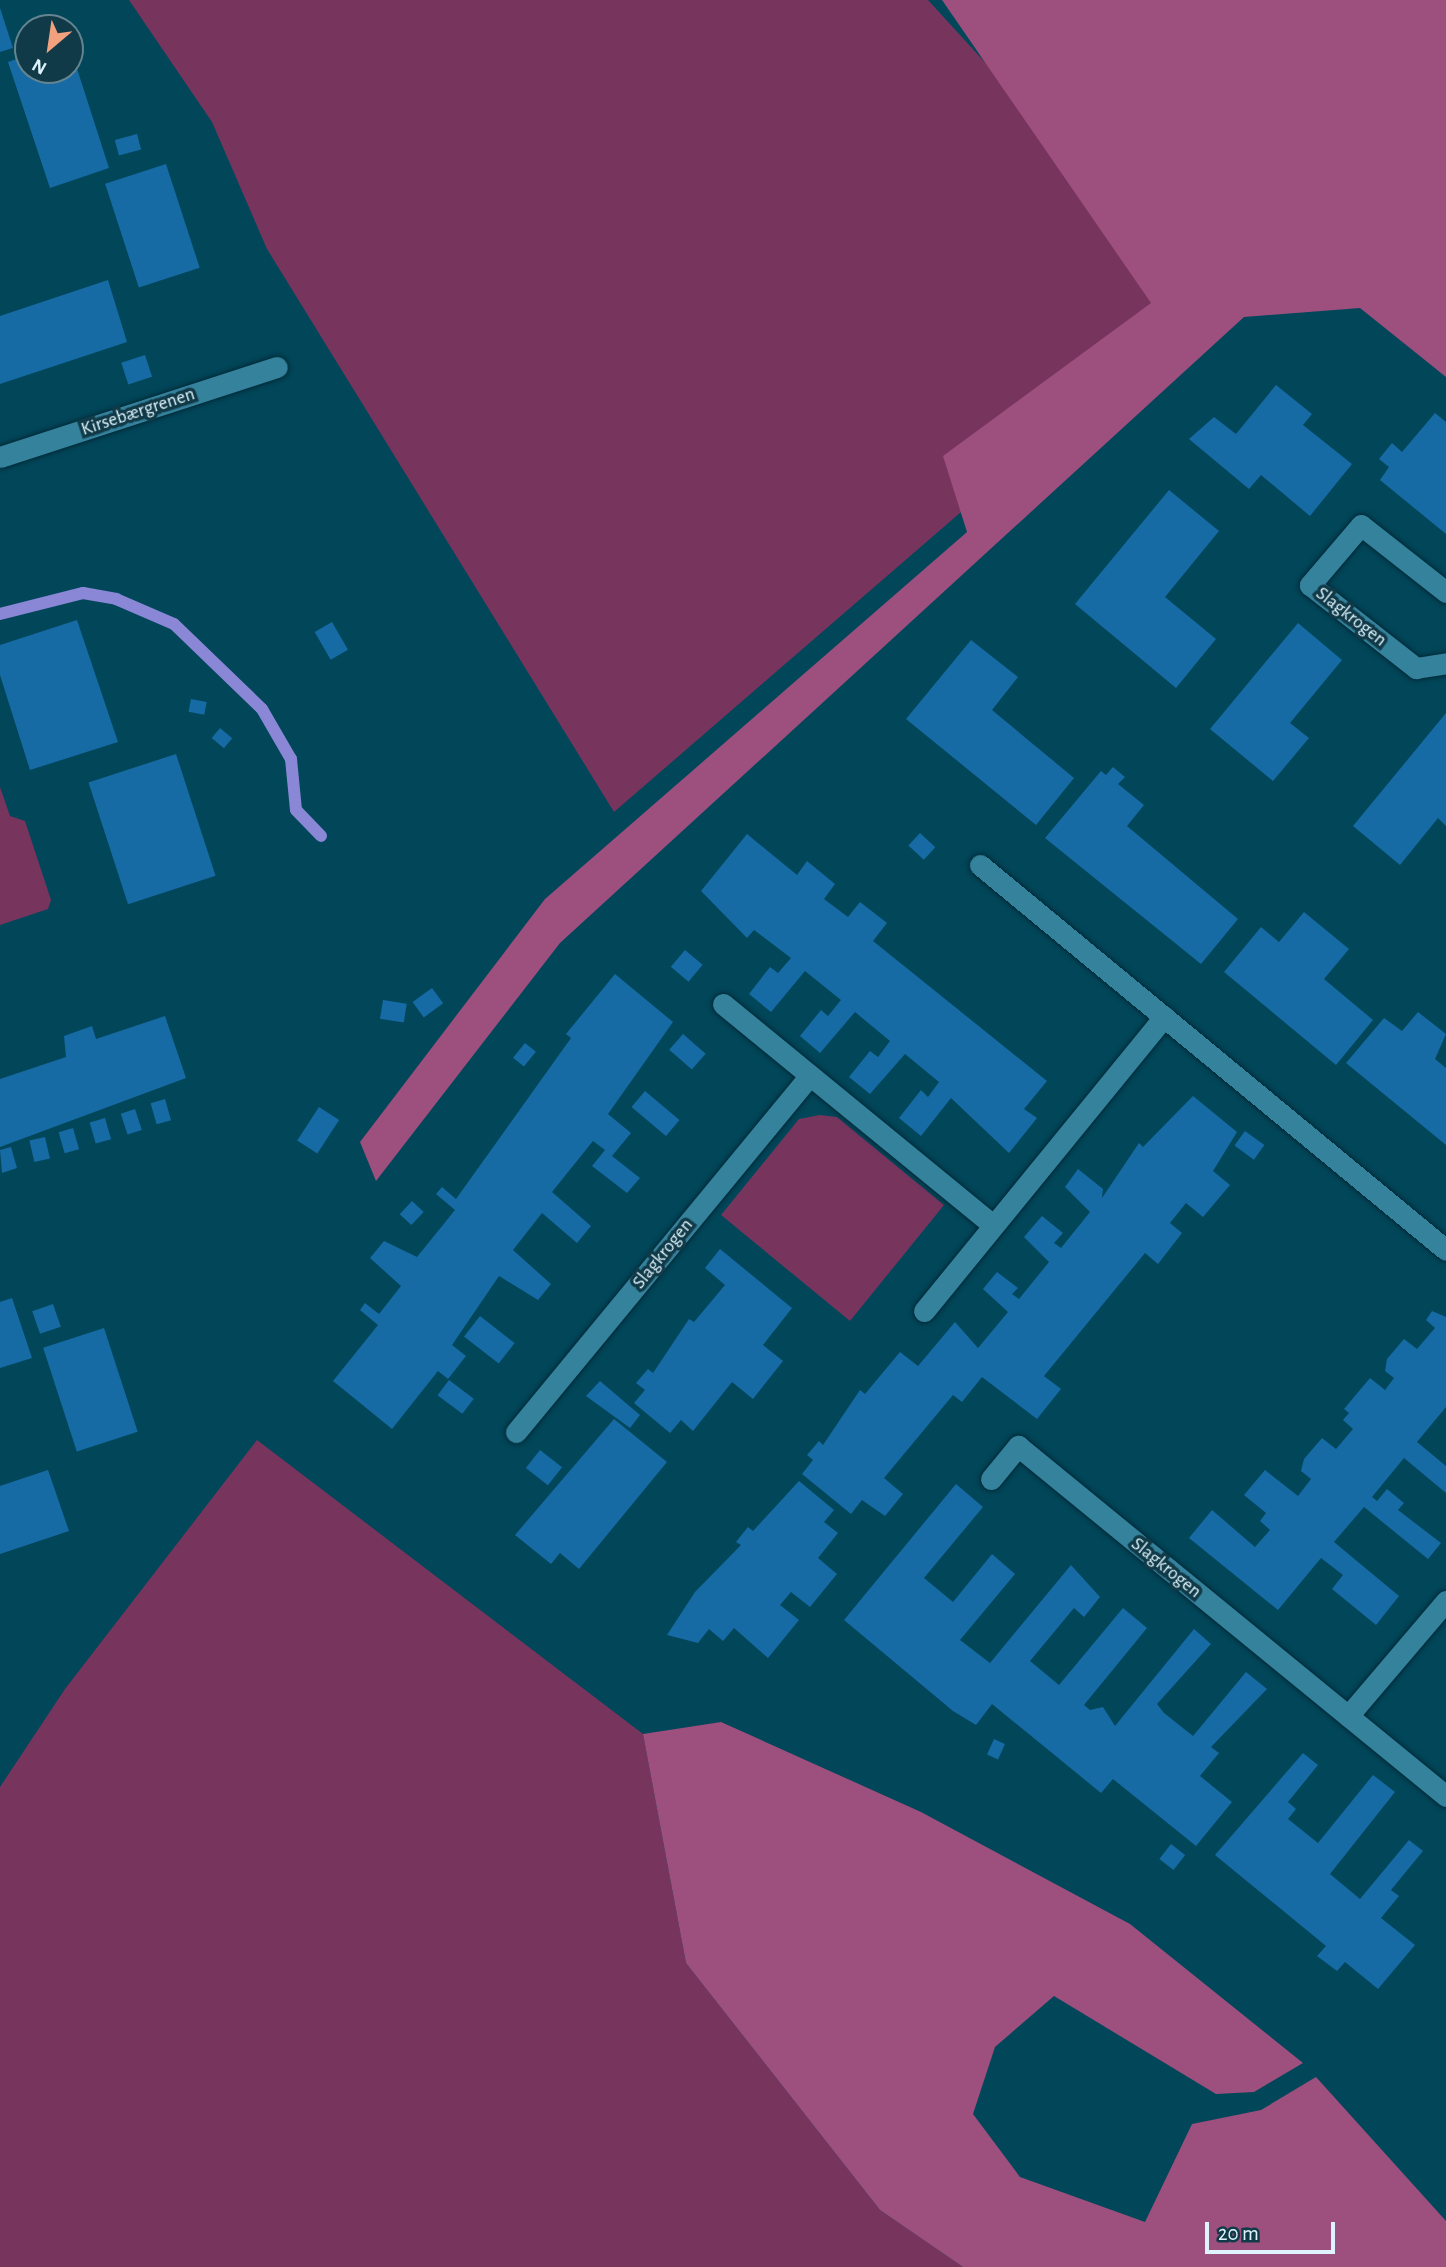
<!DOCTYPE html>
<meta charset="utf-8">
<style>
body{margin:0}
#map{position:relative;width:1446px;height:2267px;overflow:hidden;background:#024659;font-family:"Alegreya Sans",sans-serif}
div>[style]{position:absolute}
.green>*{inset:0;background:#77355e}
.forest>*{inset:0;background:#9d4f7e}
.stream>*{height:12px;margin:-6px;padding:0 6px;transform-origin:6px;border-radius:6px;background:#8a87d7}
.building>*{inset:0;background:#166ba5;transform-origin:0 0}
.roads{filter:drop-shadow(0 0 2px #002a38) drop-shadow(0 0 2px #002a38)}
.street>*{height:21px;margin:-10.5px;padding:0 10.5px;transform-origin:10.5px;border-radius:10.5px;background:#35829d}
span{translate:-50% -50%;white-space:nowrap;text-align:center;line-height:1.15;-webkit-text-stroke:7px #113a48;paint-order:stroke}
.street-label{font-size:19px;color:#def3fc}
.north{position:absolute;left:14px;top:14px;width:70px;height:70px;box-sizing:border-box;background:#113a48;border:2px solid #638490;border-radius:50%;rotate:209deg;font-size:19px;font-weight:700;line-height:28px;text-align:center;color:#def3fc}
.north::after{content:'';display:block;margin:auto;width:24px;height:32px;background:#f1a17d;clip-path:polygon(50% 0,100% 100%,50% 72%,0 100%)}
.scale{position:absolute;left:1205px;top:2222px;width:130px;height:32px;box-sizing:border-box;border:4px solid #def3fc;border-top:0;padding-left:9px;font-size:21px;line-height:24px;white-space:nowrap;color:#def3fc;-webkit-text-stroke:5px #113a48;paint-order:stroke}
</style>
<div id="map">
<div class="green">
<div style="clip-path:polygon(129px 0,928px 0,1204px 302px,614px 812px,267px 249px,212px 122px)"></div>
<div style="clip-path:polygon(0 787px,10px 816px,25px 821px,51px 900px,48px 909px,0 925px)"></div>
<div style="clip-path:polygon(820px 1115px,837px 1117px,944px 1205px,850px 1321px,721px 1215px,799px 1119px)"></div>
<div style="clip-path:polygon(257px 1440px,643px 1734px,686px 1963px,880px 2210px,963px 2267px,0 2267px,0 1787px,65px 1689px)"></div>
</div>
<div class="forest">
<div style="clip-path:polygon(942px 0,1446px 0,1446px 377px,1360px 308px,1244px 317px,560px 943px,376px 1181px,360px 1142px,545px 899px,967px 532px,943px 456px,1151px 303px)"></div>
<div style="clip-path:polygon(721px 1722px,921px 1812px,1130px 1924px,1303px 2063px,1254px 2092px,1216px 2094px,1054px 1996px,995px 2047px,973px 2114px,1020px 2177px,1145px 2222px,1192px 2124px,1261px 2110px,1316px 2077px,1446px 2221px,1446px 2267px,963px 2267px,880px 2210px,686px 1963px,643px 1734px)"></div>
</div>
<div class="stream">
<div style="left:0;top:614px;width:86px;rotate:-14.2deg"></div>
<div style="left:83px;top:593px;width:34px;rotate:10deg"></div>
<div style="left:116px;top:599px;width:63px;rotate:23.3deg"></div>
<div style="left:174px;top:624px;width:122px;rotate:44deg"></div>
<div style="left:262px;top:709px;width:58px;rotate:59.9deg"></div>
<div style="left:291px;top:759px;width:51px;rotate:84.4deg"></div>
<div style="left:296px;top:810px;width:36px;rotate:46deg"></div>
</div>
<div class="building">
<div style="clip-path:polygon(0 8px,13px 48px,0 52px)"></div>
<div style="clip-path:polygon(71px 50px,109px 168px,50px 188px,8px 62px,28px 55px,28px 70px,70px 70px)"></div>
<div style="left:137px;top:134px;width:16px;height:23px;rotate:75deg"></div>
<div style="left:166px;top:164px;width:109px;height:64px;rotate:72deg"></div>
<div style="clip-path:polygon(108px 280px,127px 342px,0 384px,0 316px)"></div>
<div style="left:145px;top:355px;width:23px;height:25px;rotate:72deg"></div>
<div style="clip-path:polygon(1276px 385px,1312px 414px,1303px 425px,1352px 464px,1310px 516px,1261px 475px,1249px 489px,1189px 439px,1214px 417px,1236px 434px)"></div>
<div style="clip-path:polygon(1435px 413px,1446px 422px,1446px 534px,1380px 480px,1389px 467px,1379px 459px,1392px 443px,1402px 452px)"></div>
<div style="clip-path:polygon(1169px 490px,1219px 531px,1165px 597px,1216px 639px,1176px 688px,1075px 604px)"></div>
<div style="clip-path:polygon(77px 620px,118px 742px,30px 770px,0 675px,0 645px)"></div>
<div style="left:332px;top:622px;width:32px;height:20px;rotate:60deg"></div>
<div style="clip-path:polygon(1298px 623px,1342px 660px,1290px 723px,1309px 738px,1273px 781px,1210px 729px)"></div>
<div style="clip-path:polygon(971px 640px,1018px 677px,992px 710px,1074px 778px,1036px 825px,906px 719px)"></div>
<div style="left:191px;top:699px;width:16px;height:13px;rotate:11deg"></div>
<div style="clip-path:polygon(1446px 713px,1446px 826px,1438px 818px,1400px 865px,1353px 826px)"></div>
<div style="left:220px;top:728px;width:16px;height:13px;rotate:40deg"></div>
<div style="left:176px;top:754px;width:128px;height:92px;rotate:72deg"></div>
<div style="clip-path:polygon(1113px 767px,1125px 777px,1118px 784px,1144px 805px,1127px 826px,1238px 919px,1201px 964px,1045px 838px,1101px 771px,1106px 775px)"></div>
<div style="left:920px;top:833px;width:21px;height:17px;rotate:43deg"></div>
<div style="clip-path:polygon(747px 834px,797px 875px,807px 861px,835px 884px,824px 899px,848px 917px,860px 902px,887px 923px,873px 941px,1047px 1081px,1024px 1109px,1037px 1118px,1009px 1153px,951px 1098px,921px 1136px,899px 1118px,921px 1090px,928px 1097px,939px 1082px,905px 1054px,870px 1094px,849px 1077px,870px 1051px,878px 1057px,890px 1041px,855px 1012px,820px 1053px,800px 1036px,821px 1010px,828px 1016px,841px 1000px,805px 971px,771px 1012px,749px 994px,770px 967px,778px 973px,791px 958px,754px 930px,747px 938px,701px 891px)"></div>
<div style="clip-path:polygon(1304px 912px,1349px 949px,1324px 979px,1373px 1020px,1336px 1065px,1224px 972px,1261px 927px,1279px 942px)"></div>
<div style="left:685px;top:950px;width:23px;height:22px;rotate:40deg"></div>
<div style="clip-path:polygon(615px 974px,673px 1022px,608px 1114px,631px 1133px,612px 1156px,640px 1178px,627px 1193px,592px 1166px,605px 1150px,593px 1141px,552px 1192px,591px 1226px,577px 1243px,542px 1213px,513px 1250px,551px 1284px,538px 1300px,499px 1276px,452px 1345px,466px 1356px,448px 1379px,438px 1371px,392px 1429px,333px 1381px,378px 1325px,360px 1310px,365px 1303px,379px 1314px,401px 1286px,370px 1258px,384px 1241px,417px 1257px,455px 1210px,436px 1194px,442px 1187px,456px 1199px,571px 1038px,566px 1034px)"></div>
<div style="left:432px;top:988px;width:19px;height:24px;rotate:54deg"></div>
<div style="left:383px;top:1000px;width:24px;height:19px;rotate:9deg"></div>
<div style="clip-path:polygon(1418px 1012px,1446px 1034px,1435px 1059px,1446px 1068px,1446px 1145px,1346px 1063px,1384px 1018px,1402px 1031px)"></div>
<div style="clip-path:polygon(165px 1016px,186px 1078px,0 1147px,0 1079px,66px 1057px,64px 1036px,92px 1026px,96px 1039px)"></div>
<div style="left:683px;top:1034px;width:30px;height:21px;rotate:41deg"></div>
<div style="left:525px;top:1043px;width:14px;height:19px;rotate:39deg"></div>
<div style="left:645px;top:1091px;width:45px;height:21px;rotate:40deg"></div>
<div style="clip-path:polygon(1193px 1096px,1237px 1132px,1213px 1171px,1230px 1185px,1203px 1217px,1186px 1203px,1170px 1223px,1182px 1233px,1158px 1264px,1145px 1253px,1044px 1376px,1061px 1389px,1037px 1419px,982px 1377px,962px 1402px,953px 1395px,884px 1478px,903px 1494px,885px 1516px,862px 1500px,851px 1514px,802px 1474px,813px 1460px,807px 1455px,819px 1441px,823px 1445px,860px 1390px,865px 1394px,900px 1352px,918px 1366px,955px 1322px,978px 1348px,1008px 1312px,983px 1289px,997px 1272px,1018px 1288px,1012px 1294px,1019px 1299px,1049px 1262px,1024px 1237px,1042px 1216px,1063px 1233px,1054px 1243px,1061px 1248px,1090px 1212px,1065px 1187px,1078px 1169px,1103px 1189px,1102px 1198px,1139px 1143px,1143px 1147px)"></div>
<div style="left:165px;top:1099px;width:22px;height:15px;rotate:74deg"></div>
<div style="left:319px;top:1107px;width:24px;height:40px;rotate:33deg"></div>
<div style="left:135px;top:1109px;width:22px;height:15px;rotate:72deg"></div>
<div style="left:105px;top:1118px;width:22px;height:16px;rotate:74deg"></div>
<div style="left:73px;top:1128px;width:22px;height:15px;rotate:74deg"></div>
<div style="left:1245px;top:1131px;width:24px;height:18px;rotate:36deg"></div>
<div style="left:45px;top:1137px;width:22px;height:16px;rotate:77deg"></div>
<div style="clip-path:polygon(11px 1147px,17px 1168px,2px 1173px,0 1150px)"></div>
<div style="left:412px;top:1201px;width:16px;height:18px;rotate:43deg"></div>
<div style="clip-path:polygon(720px 1249px,792px 1308px,763px 1345px,783px 1361px,753px 1399px,732px 1382px,693px 1431px,681px 1420px,670px 1433px,634px 1403px,645px 1390px,636px 1383px,648px 1369px,653px 1373px,689px 1319px,694px 1322px,725px 1285px,705px 1268px)"></div>
<div style="clip-path:polygon(12px 1298px,32px 1358px,0 1368px,0 1302px)"></div>
<div style="left:53px;top:1304px;width:24px;height:22px;rotate:71deg"></div>
<div style="clip-path:polygon(1432px 1311px,1446px 1317px,1446px 1407px,1417px 1442px,1446px 1466px,1446px 1493px,1404px 1458px,1372px 1497px,1377px 1501px,1387px 1489px,1404px 1503px,1398px 1510px,1441px 1543px,1428px 1559px,1364px 1507px,1334px 1542px,1399px 1596px,1376px 1625px,1332px 1589px,1343px 1575px,1321px 1558px,1278px 1610px,1189px 1538px,1212px 1510px,1255px 1547px,1270px 1530px,1260px 1521px,1266px 1513px,1244px 1495px,1265px 1470px,1298px 1496px,1311px 1479px,1301px 1471px,1304px 1459px,1322px 1438px,1336px 1449px,1353px 1429px,1343px 1420px,1349px 1413px,1344px 1409px,1370px 1378px,1385px 1390px,1394px 1378px,1385px 1371px,1387px 1359px,1404px 1339px,1417px 1349px,1435px 1328px,1426px 1320px)"></div>
<div style="left:480px;top:1316px;width:44px;height:26px;rotate:38deg"></div>
<div style="left:104px;top:1328px;width:109px;height:64px;rotate:72deg"></div>
<div style="left:449px;top:1380px;width:31px;height:19px;rotate:37deg"></div>
<div style="clip-path:polygon(600px 1381px,640px 1415px,630px 1428px,586px 1396px)"></div>
<div style="clip-path:polygon(614px 1419px,667px 1462px,579px 1569px,560px 1553px,551px 1564px,515px 1535px)"></div>
<div style="left:540px;top:1450px;width:28px;height:23px;rotate:38deg"></div>
<div style="clip-path:polygon(48px 1470px,69px 1531px,0 1554px,0 1486px)"></div>
<div style="clip-path:polygon(799px 1481px,834px 1510px,824px 1522px,838px 1533px,818px 1558px,837px 1574px,810px 1607px,791px 1592px,780px 1605px,799px 1620px,768px 1658px,734px 1628px,723px 1641px,709px 1629px,698px 1643px,667px 1635px,695px 1592px,741px 1545px,736px 1542px,748px 1527px,753px 1531px)"></div>
<div style="clip-path:polygon(956px 1484px,983px 1507px,924px 1578px,953px 1602px,992px 1554px,1015px 1574px,960px 1640px,990px 1663px,1071px 1565px,1100px 1597px,1084px 1617px,1074px 1608px,1030px 1661px,1059px 1685px,1123px 1608px,1147px 1628px,1084px 1705px,1090px 1710px,1103px 1707px,1115px 1726px,1194px 1629px,1211px 1644px,1157px 1704px,1164px 1713px,1193px 1736px,1246px 1672px,1267px 1689px,1211px 1747px,1219px 1753px,1200px 1776px,1232px 1802px,1196px 1846px,1113px 1779px,1101px 1793px,992px 1704px,976px 1725px,953px 1711px,844px 1620px)"></div>
<div style="left:994px;top:1739px;width:12px;height:17px;rotate:24deg"></div>
<div style="clip-path:polygon(1303px 1753px,1318px 1765px,1288px 1802px,1296px 1809px,1288px 1819px,1318px 1843px,1373px 1775px,1395px 1792px,1330px 1874px,1360px 1899px,1409px 1840px,1423px 1851px,1391px 1890px,1399px 1896px,1381px 1918px,1415px 1945px,1378px 1989px,1345px 1962px,1337px 1971px,1317px 1956px,1326px 1946px,1215px 1855px)"></div>
<div style="left:1171px;top:1844px;width:18px;height:19px;rotate:38deg"></div>
</div>
<div class="roads">
<div class="street">
<div style="left:0;top:457px;width:291px;rotate:-18deg"></div>
<div style="left:1446px;top:592px;width:108px;rotate:-141.8deg"></div>
<div style="left:1361px;top:525px;width:79px;rotate:130.4deg"></div>
<div style="left:1310px;top:585px;width:135px;rotate:38.1deg"></div>
<div style="left:1416px;top:668px;width:30px;rotate:-9deg"></div>
<div style="left:980px;top:865px;width:604px;rotate:39.56deg"></div>
<div style="left:723px;top:1004px;width:349px;rotate:39.3deg"></div>
<div style="left:924px;top:1311px;width:380px;rotate:-50.8deg"></div>
<div style="left:516px;top:1432px;width:462px;rotate:-50.5deg"></div>
<div style="left:991px;top:1479px;width:43px;rotate:-50.7deg"></div>
<div style="left:1018px;top:1446px;width:553px;rotate:39.27deg"></div>
<div style="left:1348px;top:1716px;width:151px;rotate:-49.6deg"></div>
</div>
</div>
<div class="street-label">
<span style="left:138px;top:412px;rotate:-18deg">Kirsebærgrenen</span>
<span style="left:1351px;top:617px;rotate:38deg">Slagkrogen</span>
<span style="left:663px;top:1254px;rotate:-51deg">Slagkrogen</span>
<span style="left:1166px;top:1568px;rotate:39deg">Slagkrogen</span>
</div>
<div class="north">N</div>
<div class="scale">20 m</div>
</div>
